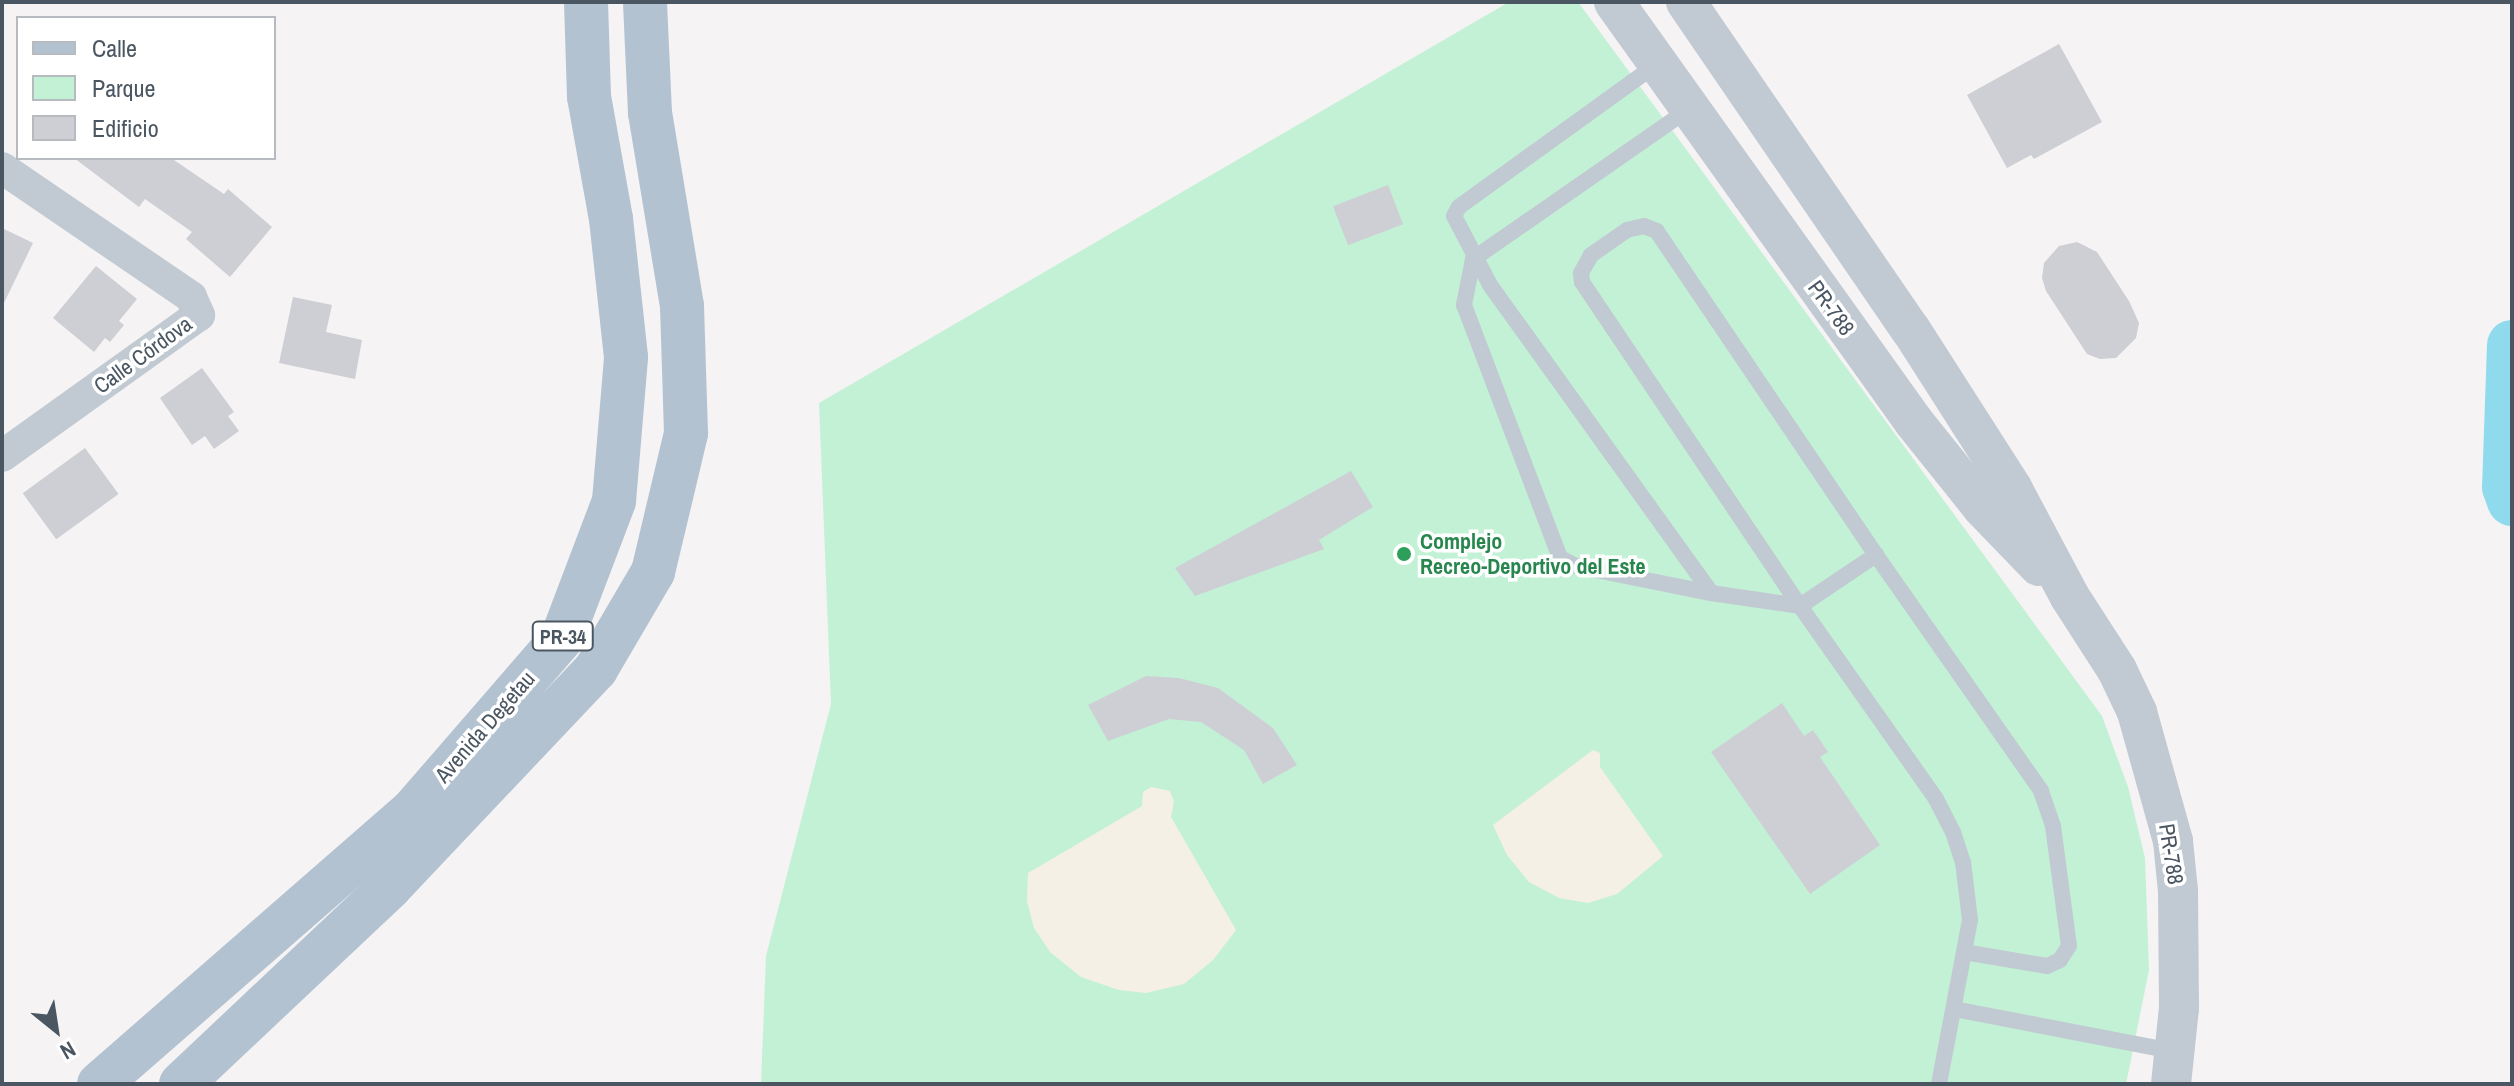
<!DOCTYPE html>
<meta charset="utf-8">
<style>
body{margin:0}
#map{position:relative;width:2514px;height:1086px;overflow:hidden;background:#f5f3f3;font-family:"Archivo Narrow",sans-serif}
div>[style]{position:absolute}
.green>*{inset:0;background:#c3f1d5}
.sand>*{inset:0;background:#f5f0e5}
.river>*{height:50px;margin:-25px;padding:0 25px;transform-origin:25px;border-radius:25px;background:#90daee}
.building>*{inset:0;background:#cdcfd5;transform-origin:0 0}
.service>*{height:16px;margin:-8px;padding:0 8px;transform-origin:8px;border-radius:8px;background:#c1cad2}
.minor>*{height:32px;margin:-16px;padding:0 16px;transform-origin:16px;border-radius:16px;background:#c1cad2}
.tertiary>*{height:40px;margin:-20px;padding:0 20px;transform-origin:20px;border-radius:20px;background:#c1cad2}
.primary>*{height:44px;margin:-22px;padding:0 22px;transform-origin:22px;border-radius:22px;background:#b3c2d1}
.dots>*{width:22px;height:22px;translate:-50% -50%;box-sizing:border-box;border:4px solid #fff;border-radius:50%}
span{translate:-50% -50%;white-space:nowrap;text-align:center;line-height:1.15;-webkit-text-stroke:7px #fff;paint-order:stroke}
.shield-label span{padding:2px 6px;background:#fff;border:2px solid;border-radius:6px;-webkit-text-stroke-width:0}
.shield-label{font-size:20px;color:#4a5661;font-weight:700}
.street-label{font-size:22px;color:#4a5661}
.leisure-label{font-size:22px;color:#27864d;font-weight:700}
.left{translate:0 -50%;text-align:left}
.frame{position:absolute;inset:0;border:4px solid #4a5661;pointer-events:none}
.legend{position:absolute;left:16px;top:16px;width:260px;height:144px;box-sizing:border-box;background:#fff;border:2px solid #b7bbc0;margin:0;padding:10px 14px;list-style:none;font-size:24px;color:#4a5661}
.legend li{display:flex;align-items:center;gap:16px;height:40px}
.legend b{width:40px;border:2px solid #b7bbc0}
.north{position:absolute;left:16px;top:990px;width:80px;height:80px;-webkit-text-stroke:6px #fff;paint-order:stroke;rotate:150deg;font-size:22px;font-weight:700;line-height:32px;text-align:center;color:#4a5661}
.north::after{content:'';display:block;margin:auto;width:28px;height:36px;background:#4a5661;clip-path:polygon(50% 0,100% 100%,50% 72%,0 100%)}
</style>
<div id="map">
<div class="green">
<div style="clip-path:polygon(1509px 2px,1578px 2px,2102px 716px,2128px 787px,2145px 858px,2149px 970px,2126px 1084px,761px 1084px,766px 956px,831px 704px,819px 403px)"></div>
</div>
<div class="sand">
<div style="clip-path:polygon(1593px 750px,1600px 753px,1600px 767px,1663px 856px,1617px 894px,1588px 903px,1559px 898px,1529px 882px,1507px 855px,1493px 825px)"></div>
<div style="clip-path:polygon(1151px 787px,1170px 791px,1174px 802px,1171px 817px,1236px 930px,1213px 960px,1184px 984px,1146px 993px,1119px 990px,1081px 977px,1050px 952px,1034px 928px,1027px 901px,1028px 873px,1142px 806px,1143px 792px)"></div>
</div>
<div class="river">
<div style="left:2512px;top:345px;width:142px;rotate:92deg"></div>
<div style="left:2507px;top:487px;width:15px;rotate:70deg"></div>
</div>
<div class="building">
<div style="clip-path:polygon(2059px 44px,2102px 122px,2034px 159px,2031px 155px,2007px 168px,1967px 95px)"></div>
<div style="clip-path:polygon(74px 158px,171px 158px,224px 194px,228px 189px,272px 227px,230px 277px,186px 239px,192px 232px,145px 199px,139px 207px)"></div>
<div style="left:1388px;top:185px;width:42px;height:59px;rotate:69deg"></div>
<div style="clip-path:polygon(2px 228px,33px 243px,2px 307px)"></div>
<div style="clip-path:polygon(2077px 242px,2097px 252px,2129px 301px,2139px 323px,2136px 338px,2116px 358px,2100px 359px,2087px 354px,2046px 291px,2042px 278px,2044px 263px,2059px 246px)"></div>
<div style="clip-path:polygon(96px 266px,137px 299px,119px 321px,124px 325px,110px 342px,105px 338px,94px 352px,53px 318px)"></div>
<div style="clip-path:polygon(293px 297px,332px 305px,326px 332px,362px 340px,355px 379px,279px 363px)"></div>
<div style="clip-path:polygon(202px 368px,234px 412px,228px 416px,239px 431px,214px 449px,205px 436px,192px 445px,160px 398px)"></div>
<div style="left:85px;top:448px;width:57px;height:77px;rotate:54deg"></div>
<div style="clip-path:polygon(1351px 471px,1373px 507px,1319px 540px,1324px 549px,1195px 596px,1175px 568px)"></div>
<div style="clip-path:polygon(1146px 676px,1179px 678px,1218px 688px,1273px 728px,1297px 765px,1263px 784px,1244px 750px,1201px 722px,1169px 719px,1108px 741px,1088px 705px)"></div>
<div style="clip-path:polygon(1782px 703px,1804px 736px,1813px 730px,1828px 752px,1820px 757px,1880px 845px,1810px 894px,1711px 752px)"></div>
</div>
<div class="service">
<div style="left:1657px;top:64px;width:244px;rotate:144.2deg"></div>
<div style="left:1459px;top:207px;width:10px;rotate:119deg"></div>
<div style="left:1454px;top:216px;width:78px;rotate:62.4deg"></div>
<div style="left:1490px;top:285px;width:379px;rotate:54.3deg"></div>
<div style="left:1689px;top:109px;width:263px;rotate:145.2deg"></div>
<div style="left:1473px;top:259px;width:47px;rotate:101.1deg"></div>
<div style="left:1464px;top:305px;width:271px;rotate:69.2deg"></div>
<div style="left:1560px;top:558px;width:18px;rotate:27deg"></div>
<div style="left:1576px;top:566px;width:138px;rotate:11.3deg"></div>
<div style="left:1711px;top:593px;width:90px;rotate:8.3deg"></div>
<div style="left:1800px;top:606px;width:92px;rotate:-33.9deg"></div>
<div style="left:1876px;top:555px;width:391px;rotate:-124.1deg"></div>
<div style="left:1657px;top:231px;width:14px;rotate:-159deg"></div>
<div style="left:1644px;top:226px;width:17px;rotate:167deg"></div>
<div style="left:1627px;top:230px;width:44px;rotate:145.2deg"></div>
<div style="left:1591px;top:255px;width:21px;rotate:119deg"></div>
<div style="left:1581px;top:273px;width:9px;rotate:84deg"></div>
<div style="left:1582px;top:282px;width:391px;rotate:56.1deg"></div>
<div style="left:1800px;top:606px;width:236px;rotate:54.8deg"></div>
<div style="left:1936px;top:799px;width:37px;rotate:63deg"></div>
<div style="left:1953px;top:832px;width:32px;rotate:72deg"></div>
<div style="left:1963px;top:862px;width:58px;rotate:83.1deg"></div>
<div style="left:1970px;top:920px;width:167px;rotate:100.7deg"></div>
<div style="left:1876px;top:555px;width:288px;rotate:55deg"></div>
<div style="left:2041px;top:791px;width:37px;rotate:71deg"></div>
<div style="left:2053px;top:826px;width:121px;rotate:82.4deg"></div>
<div style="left:2069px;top:946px;width:17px;rotate:123deg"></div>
<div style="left:2060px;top:960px;width:14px;rotate:155deg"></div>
<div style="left:2047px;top:966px;width:84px;rotate:-170.4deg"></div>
<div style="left:1954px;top:1009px;width:223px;rotate:10.9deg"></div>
</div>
<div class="minor">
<div style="left:2px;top:168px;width:229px;rotate:34.3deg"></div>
<div style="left:191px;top:297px;width:20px;rotate:66deg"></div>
<div style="left:199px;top:315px;width:242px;rotate:144.4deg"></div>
</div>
<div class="tertiary">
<div style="left:1614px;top:2px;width:516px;rotate:54.46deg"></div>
<div style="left:1914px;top:422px;width:109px;rotate:51.3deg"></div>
<div style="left:1982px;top:507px;width:82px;rotate:46deg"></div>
<div style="left:1686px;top:2px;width:398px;rotate:55.6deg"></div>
<div style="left:1911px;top:330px;width:188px;rotate:57.4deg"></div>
<div style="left:2012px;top:488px;width:123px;rotate:62deg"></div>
<div style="left:2070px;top:597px;width:87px;rotate:57.2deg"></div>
<div style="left:2117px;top:670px;width:47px;rotate:64.5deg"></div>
<div style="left:2137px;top:712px;width:134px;rotate:74.4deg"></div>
<div style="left:2173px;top:841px;width:50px;rotate:84.3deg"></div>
<div style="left:2178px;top:891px;width:117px;rotate:89.5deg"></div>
<div style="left:2179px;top:1008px;width:76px;rotate:96deg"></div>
</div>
<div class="primary">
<div style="left:99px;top:1084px;width:417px;rotate:-41.1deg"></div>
<div style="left:413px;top:810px;width:228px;rotate:-49.1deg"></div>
<div style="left:562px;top:638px;width:147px;rotate:-69.2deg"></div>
<div style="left:614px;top:501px;width:144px;rotate:-85.2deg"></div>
<div style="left:626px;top:357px;width:139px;rotate:-96.2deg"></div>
<div style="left:611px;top:219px;width:124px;rotate:-100.2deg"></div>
<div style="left:589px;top:97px;width:95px;rotate:-91.8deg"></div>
<div style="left:181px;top:1084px;width:287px;rotate:-43.3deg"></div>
<div style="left:390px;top:887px;width:300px;rotate:-46.6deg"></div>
<div style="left:596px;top:669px;width:113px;rotate:-59.6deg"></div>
<div style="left:653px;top:572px;width:143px;rotate:-76.6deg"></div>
<div style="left:686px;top:433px;width:127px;rotate:-91.8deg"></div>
<div style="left:682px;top:306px;width:196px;rotate:-99.4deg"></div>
<div style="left:650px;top:113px;width:111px;rotate:-92.6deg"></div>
</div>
<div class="dots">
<div style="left:1404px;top:554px;background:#2e9e5b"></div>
</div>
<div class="shield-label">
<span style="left:563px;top:636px">PR-34</span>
</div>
<div class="street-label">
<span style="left:1831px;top:308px;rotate:54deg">PR-788</span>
<span style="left:143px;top:355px;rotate:-36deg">Calle Córdova</span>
<span style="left:485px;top:727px;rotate:-49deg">Avenida Degetau</span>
<span style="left:2171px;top:854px;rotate:81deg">PR-788</span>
</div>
<div class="leisure-label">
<span class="left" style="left:1420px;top:554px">Complejo<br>Recreo-Deportivo del Este</span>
</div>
<div class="frame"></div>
<ul class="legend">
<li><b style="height:10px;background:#b3c2d1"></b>Calle</li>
<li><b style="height:22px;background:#c3f1d5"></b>Parque</li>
<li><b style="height:22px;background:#cdcfd5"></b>Edificio</li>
</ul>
<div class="north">N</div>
</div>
